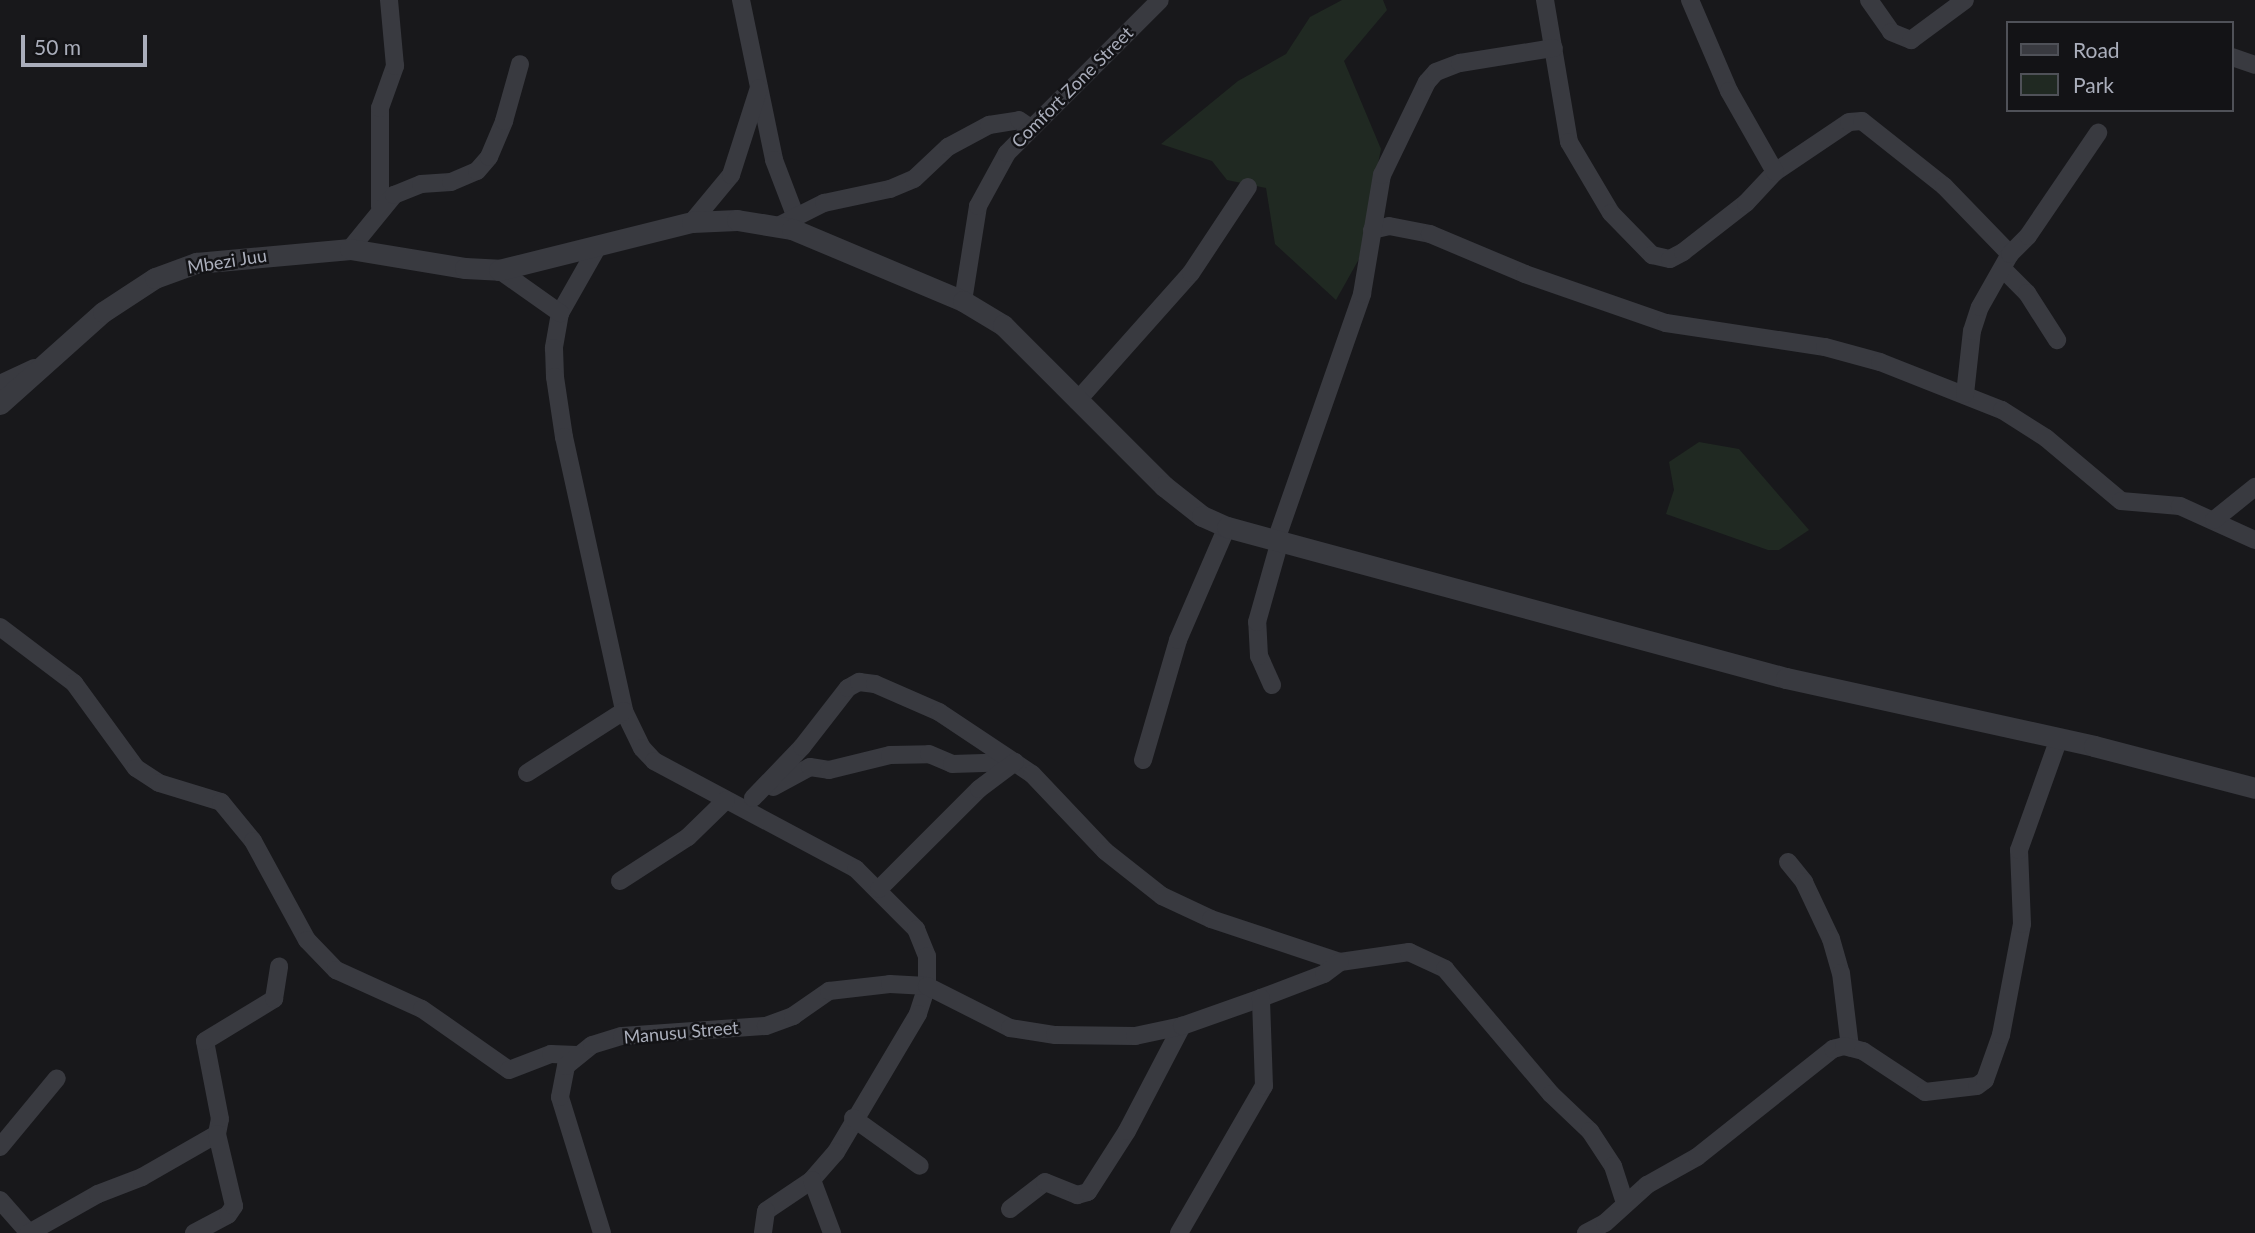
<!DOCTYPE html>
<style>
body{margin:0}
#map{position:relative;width:2255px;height:1233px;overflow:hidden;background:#18181b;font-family:Lato,sans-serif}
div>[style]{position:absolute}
.green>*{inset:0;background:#202922}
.minor>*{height:18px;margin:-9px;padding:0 9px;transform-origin:9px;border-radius:9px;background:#393a40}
.tertiary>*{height:21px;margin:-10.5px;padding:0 10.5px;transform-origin:10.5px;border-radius:10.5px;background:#393a40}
span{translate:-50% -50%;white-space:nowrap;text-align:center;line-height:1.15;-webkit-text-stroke:5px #131316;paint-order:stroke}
.street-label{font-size:18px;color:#aaaebb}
.legend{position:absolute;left:2006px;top:21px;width:228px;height:91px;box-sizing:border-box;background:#131316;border:2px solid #4f5158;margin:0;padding:9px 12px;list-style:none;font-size:21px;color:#aaaebb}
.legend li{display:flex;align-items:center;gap:14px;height:35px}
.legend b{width:35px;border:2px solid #4f5158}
.scale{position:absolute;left:21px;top:35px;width:126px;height:32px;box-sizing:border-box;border:4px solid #aaaebb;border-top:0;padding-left:9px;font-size:21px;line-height:24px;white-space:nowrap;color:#aaaebb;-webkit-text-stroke:5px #131316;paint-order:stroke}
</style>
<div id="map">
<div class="green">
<div style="clip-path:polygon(1342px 0,1383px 0,1387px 10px,1344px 61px,1381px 149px,1359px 259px,1336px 300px,1275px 244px,1266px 188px,1227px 180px,1212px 161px,1161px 144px,1238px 81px,1286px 54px,1310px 17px)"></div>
<div style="clip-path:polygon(1699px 442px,1739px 449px,1809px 530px,1779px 550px,1768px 550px,1666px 514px,1674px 490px,1669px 462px)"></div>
</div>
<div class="minor">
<div style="left:741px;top:0;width:163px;rotate:78.3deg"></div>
<div style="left:774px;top:160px;width:59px;rotate:69.1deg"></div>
<div style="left:1545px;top:0;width:144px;rotate:80.4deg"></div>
<div style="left:1569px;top:142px;width:82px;rotate:59.4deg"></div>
<div style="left:1611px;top:213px;width:59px;rotate:45.7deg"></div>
<div style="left:1652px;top:255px;width:18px;rotate:13deg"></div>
<div style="left:1670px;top:259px;width:15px;rotate:-28deg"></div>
<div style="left:1683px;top:252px;width:80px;rotate:-37.9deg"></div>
<div style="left:1746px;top:203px;width:42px;rotate:-46.9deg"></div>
<div style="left:1775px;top:172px;width:89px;rotate:-34deg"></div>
<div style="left:1849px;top:122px;width:13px;rotate:-4deg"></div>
<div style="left:1862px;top:121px;width:105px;rotate:38.4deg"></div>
<div style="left:1944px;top:186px;width:95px;rotate:45.9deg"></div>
<div style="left:1690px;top:0;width:99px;rotate:66.8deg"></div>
<div style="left:1729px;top:91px;width:93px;rotate:60.4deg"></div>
<div style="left:1869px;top:0;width:39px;rotate:55deg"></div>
<div style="left:1891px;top:32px;width:22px;rotate:22deg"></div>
<div style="left:1911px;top:40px;width:67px;rotate:-36.5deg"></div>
<div style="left:2232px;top:57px;width:24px;rotate:19deg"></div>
<div style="left:380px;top:207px;width:99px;rotate:-90deg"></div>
<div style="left:380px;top:108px;width:45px;rotate:-70.3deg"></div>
<div style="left:395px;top:66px;width:66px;rotate:-95.2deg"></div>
<div style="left:692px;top:222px;width:61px;rotate:-50.3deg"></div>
<div style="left:731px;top:175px;width:91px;rotate:-72.2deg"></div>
<div style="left:776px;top:227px;width:54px;rotate:-26.6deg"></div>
<div style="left:824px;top:203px;width:67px;rotate:-12deg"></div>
<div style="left:890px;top:189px;width:26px;rotate:-23deg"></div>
<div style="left:914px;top:179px;width:47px;rotate:-43.3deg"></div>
<div style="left:948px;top:147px;width:47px;rotate:-28.2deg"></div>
<div style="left:989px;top:125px;width:30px;rotate:-9deg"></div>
<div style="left:1019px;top:120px;width:12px;rotate:35deg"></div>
<div style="left:1372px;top:230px;width:17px;rotate:-13deg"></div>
<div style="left:1389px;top:226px;width:42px;rotate:11deg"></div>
<div style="left:1430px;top:234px;width:103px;rotate:22.8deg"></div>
<div style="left:1525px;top:274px;width:149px;rotate:19.2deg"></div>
<div style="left:1666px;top:323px;width:161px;rotate:8.6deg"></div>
<div style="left:1825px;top:347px;width:57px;rotate:15.3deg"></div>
<div style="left:1880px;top:362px;width:131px;rotate:21.5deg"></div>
<div style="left:2002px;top:410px;width:52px;rotate:32.5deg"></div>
<div style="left:2046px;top:438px;width:98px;rotate:40deg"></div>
<div style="left:2121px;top:501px;width:59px;rotate:4.8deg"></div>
<div style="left:2180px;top:506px;width:82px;rotate:24.4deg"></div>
<div style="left:597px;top:248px;width:75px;rotate:119.6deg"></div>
<div style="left:560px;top:313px;width:36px;rotate:100deg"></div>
<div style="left:554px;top:348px;width:29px;rotate:88deg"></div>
<div style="left:555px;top:377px;width:61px;rotate:81.5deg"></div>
<div style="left:564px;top:437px;width:280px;rotate:77.6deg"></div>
<div style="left:624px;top:711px;width:41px;rotate:64.1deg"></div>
<div style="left:642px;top:748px;width:18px;rotate:47deg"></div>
<div style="left:654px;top:761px;width:229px;rotate:28.1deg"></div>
<div style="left:856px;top:869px;width:85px;rotate:45deg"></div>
<div style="left:916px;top:929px;width:29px;rotate:68deg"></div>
<div style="left:927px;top:956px;width:30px;rotate:90deg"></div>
<div style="left:927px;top:986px;width:29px;rotate:108deg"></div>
<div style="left:918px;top:1014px;width:161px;rotate:120.7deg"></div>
<div style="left:836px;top:1152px;width:37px;rotate:131deg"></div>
<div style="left:812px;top:1180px;width:55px;rotate:146deg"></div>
<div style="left:766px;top:1211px;width:22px;rotate:98deg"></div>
<div style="left:350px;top:249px;width:70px;rotate:-50.8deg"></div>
<div style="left:394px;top:195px;width:29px;rotate:-22deg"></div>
<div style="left:421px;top:184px;width:30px;rotate:-4deg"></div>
<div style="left:451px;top:182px;width:28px;rotate:-23deg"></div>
<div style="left:477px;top:171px;width:18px;rotate:-49deg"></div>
<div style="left:489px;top:157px;width:39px;rotate:-67deg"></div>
<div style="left:504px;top:121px;width:59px;rotate:-74.3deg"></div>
<div style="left:2003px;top:269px;width:34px;rotate:45deg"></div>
<div style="left:2027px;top:293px;width:56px;rotate:57.4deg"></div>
<div style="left:499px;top:270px;width:75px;rotate:35.2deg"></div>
<div style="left:963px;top:301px;width:96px;rotate:-81deg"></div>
<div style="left:978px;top:206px;width:60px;rotate:-61.3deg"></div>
<div style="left:1007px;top:153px;width:216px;rotate:-45deg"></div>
<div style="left:0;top:384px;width:38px;rotate:-25deg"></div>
<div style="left:1965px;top:394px;width:63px;rotate:-83.7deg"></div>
<div style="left:1972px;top:331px;width:25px;rotate:-72deg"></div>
<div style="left:1980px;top:307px;width:61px;rotate:-60.5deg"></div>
<div style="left:2010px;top:254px;width:25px;rotate:-45deg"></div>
<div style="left:2028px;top:236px;width:125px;rotate:-55.8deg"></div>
<div style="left:1077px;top:401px;width:171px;rotate:-48.3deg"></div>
<div style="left:1191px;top:273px;width:103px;rotate:-56.5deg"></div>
<div style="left:2214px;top:520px;width:53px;rotate:-38.8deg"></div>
<div style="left:1275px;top:543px;width:264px;rotate:-70.7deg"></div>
<div style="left:1362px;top:294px;width:121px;rotate:-80.5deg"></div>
<div style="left:1382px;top:175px;width:103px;rotate:-64.2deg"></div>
<div style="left:1427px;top:82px;width:13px;rotate:-48deg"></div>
<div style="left:1436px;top:72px;width:26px;rotate:-21deg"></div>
<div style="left:1460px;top:63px;width:95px;rotate:-9.1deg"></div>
<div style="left:0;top:627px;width:93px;rotate:37.1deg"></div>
<div style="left:74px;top:683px;width:105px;rotate:53.9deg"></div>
<div style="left:136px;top:768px;width:27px;rotate:33deg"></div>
<div style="left:159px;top:783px;width:65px;rotate:17deg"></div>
<div style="left:221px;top:802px;width:50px;rotate:50.6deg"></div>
<div style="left:253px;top:841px;width:113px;rotate:61.4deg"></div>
<div style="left:307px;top:940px;width:42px;rotate:46deg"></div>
<div style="left:336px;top:970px;width:94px;rotate:24.4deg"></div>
<div style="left:422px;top:1009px;width:106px;rotate:35deg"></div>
<div style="left:509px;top:1070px;width:45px;rotate:-20.9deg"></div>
<div style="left:551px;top:1054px;width:26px;rotate:2deg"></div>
<div style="left:1272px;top:685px;width:32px;rotate:-114deg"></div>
<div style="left:1259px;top:656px;width:34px;rotate:-93deg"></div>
<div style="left:1257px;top:622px;width:81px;rotate:-74.2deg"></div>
<div style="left:1143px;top:760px;width:125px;rotate:-73.7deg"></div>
<div style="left:1178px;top:640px;width:123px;rotate:-66.6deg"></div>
<div style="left:527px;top:773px;width:115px;rotate:-32.6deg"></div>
<div style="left:773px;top:787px;width:42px;rotate:-28.4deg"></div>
<div style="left:810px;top:767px;width:19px;rotate:9deg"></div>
<div style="left:829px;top:770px;width:63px;rotate:-13.8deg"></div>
<div style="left:890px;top:755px;width:39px;rotate:-1deg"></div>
<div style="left:929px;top:754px;width:25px;rotate:23deg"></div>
<div style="left:952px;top:764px;width:63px;rotate:-1.8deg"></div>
<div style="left:753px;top:798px;width:71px;rotate:-46.1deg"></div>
<div style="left:802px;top:747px;width:75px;rotate:-52.1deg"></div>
<div style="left:848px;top:688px;width:13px;rotate:-29deg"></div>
<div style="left:859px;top:682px;width:16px;rotate:7deg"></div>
<div style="left:875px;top:684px;width:70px;rotate:23.6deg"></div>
<div style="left:939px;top:712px;width:112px;rotate:33.7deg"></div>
<div style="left:1032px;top:774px;width:106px;rotate:46.5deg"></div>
<div style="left:1105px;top:851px;width:73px;rotate:38.3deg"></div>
<div style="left:1162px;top:896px;width:54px;rotate:25.1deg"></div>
<div style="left:1211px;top:919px;width:136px;rotate:18.4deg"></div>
<div style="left:1340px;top:962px;width:70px;rotate:-8.2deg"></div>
<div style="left:1409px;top:952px;width:40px;rotate:25deg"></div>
<div style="left:1445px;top:969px;width:164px;rotate:49.7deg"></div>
<div style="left:1551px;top:1094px;width:54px;rotate:43.5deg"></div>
<div style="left:1590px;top:1131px;width:42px;rotate:56.7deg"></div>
<div style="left:1613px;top:1166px;width:38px;rotate:72deg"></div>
<div style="left:1788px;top:862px;width:26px;rotate:51deg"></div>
<div style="left:1804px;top:882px;width:63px;rotate:64.7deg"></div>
<div style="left:1831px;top:939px;width:35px;rotate:74deg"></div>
<div style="left:1841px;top:973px;width:75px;rotate:83.1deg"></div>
<div style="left:620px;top:881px;width:81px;rotate:-32.9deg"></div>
<div style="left:688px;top:837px;width:53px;rotate:-44.2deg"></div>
<div style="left:879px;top:889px;width:141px;rotate:-45deg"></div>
<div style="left:979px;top:789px;width:45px;rotate:-36.9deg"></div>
<div style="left:853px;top:1118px;width:82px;rotate:35.6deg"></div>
<div style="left:0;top:1147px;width:89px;rotate:-50.4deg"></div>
<div style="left:812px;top:1180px;width:57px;rotate:69.3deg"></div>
<div style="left:0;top:1200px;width:44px;rotate:48.7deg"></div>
<div style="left:1010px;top:1209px;width:44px;rotate:-37.6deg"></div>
<div style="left:1045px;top:1182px;width:35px;rotate:22deg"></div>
<div style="left:1077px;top:1195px;width:11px;rotate:-15deg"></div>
<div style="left:1088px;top:1192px;width:72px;rotate:-57.4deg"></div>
<div style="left:1127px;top:1131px;width:119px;rotate:-62.4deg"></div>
<div style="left:29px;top:1233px;width:79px;rotate:-29.5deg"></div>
<div style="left:98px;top:1194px;width:47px;rotate:-21.1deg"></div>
<div style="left:142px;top:1177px;width:86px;rotate:-29.8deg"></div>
<div style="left:217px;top:1134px;width:15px;rotate:-79deg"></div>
<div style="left:220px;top:1119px;width:79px;rotate:-100.9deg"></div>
<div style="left:205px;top:1041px;width:81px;rotate:-31.3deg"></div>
<div style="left:274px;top:999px;width:33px;rotate:-81deg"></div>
<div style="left:194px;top:1233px;width:38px;rotate:-28deg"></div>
<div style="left:228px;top:1215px;width:11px;rotate:-56deg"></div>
<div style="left:234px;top:1206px;width:74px;rotate:-103.3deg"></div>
<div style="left:602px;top:1233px;width:142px;rotate:-107.2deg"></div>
<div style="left:560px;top:1097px;width:32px;rotate:-79deg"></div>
<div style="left:566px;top:1066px;width:33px;rotate:-39deg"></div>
<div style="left:592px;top:1045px;width:31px;rotate:-17deg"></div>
<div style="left:622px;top:1036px;width:144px;rotate:-4deg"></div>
<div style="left:766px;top:1026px;width:29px;rotate:-20deg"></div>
<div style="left:793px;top:1016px;width:44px;rotate:-34.8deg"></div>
<div style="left:829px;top:991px;width:61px;rotate:-6.5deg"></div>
<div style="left:890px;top:984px;width:37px;rotate:3deg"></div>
<div style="left:927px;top:986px;width:93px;rotate:26.8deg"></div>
<div style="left:1010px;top:1028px;width:46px;rotate:8.8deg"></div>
<div style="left:1055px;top:1035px;width:80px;rotate:0.7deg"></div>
<div style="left:1135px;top:1036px;width:48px;rotate:-12deg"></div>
<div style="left:1182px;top:1026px;width:84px;rotate:-19.5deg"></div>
<div style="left:1261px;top:998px;width:67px;rotate:-20.9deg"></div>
<div style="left:1324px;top:974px;width:20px;rotate:-37deg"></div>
<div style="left:1179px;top:1233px;width:170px;rotate:-60deg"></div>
<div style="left:1264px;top:1086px;width:88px;rotate:-92deg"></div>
<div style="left:1586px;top:1233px;width:21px;rotate:-28deg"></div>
<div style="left:1605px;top:1223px;width:57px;rotate:-42.1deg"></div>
<div style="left:1647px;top:1185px;width:57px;rotate:-29.2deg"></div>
<div style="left:1697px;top:1157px;width:174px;rotate:-38.5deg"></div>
<div style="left:1833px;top:1049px;width:11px;rotate:-15deg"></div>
<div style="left:1844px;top:1046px;width:20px;rotate:15deg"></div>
<div style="left:1863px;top:1051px;width:74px;rotate:33.5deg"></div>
<div style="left:1925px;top:1092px;width:52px;rotate:-6.6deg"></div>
<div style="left:1977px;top:1086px;width:10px;rotate:-37deg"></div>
<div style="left:1985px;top:1080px;width:48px;rotate:-70.4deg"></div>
<div style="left:2001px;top:1035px;width:113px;rotate:-79.3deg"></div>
<div style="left:2022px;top:924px;width:74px;rotate:-92.3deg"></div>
<div style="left:2019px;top:850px;width:119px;rotate:-70.3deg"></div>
</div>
<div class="tertiary">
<div style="left:0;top:404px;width:138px;rotate:-41.8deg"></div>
<div style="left:103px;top:312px;width:62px;rotate:-33.2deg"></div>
<div style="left:155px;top:278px;width:44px;rotate:-20.1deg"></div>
<div style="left:196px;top:263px;width:155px;rotate:-5.2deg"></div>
<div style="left:350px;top:249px;width:117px;rotate:9.4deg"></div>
<div style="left:465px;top:268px;width:34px;rotate:3deg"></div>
<div style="left:499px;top:270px;width:199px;rotate:-14deg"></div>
<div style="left:692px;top:222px;width:45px;rotate:-2.5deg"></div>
<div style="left:737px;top:220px;width:56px;rotate:9.3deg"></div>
<div style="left:792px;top:229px;width:186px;rotate:22.8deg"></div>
<div style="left:963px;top:301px;width:47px;rotate:31deg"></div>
<div style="left:1003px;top:325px;width:228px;rotate:45deg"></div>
<div style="left:1164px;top:486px;width:48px;rotate:38.3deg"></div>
<div style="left:1202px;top:516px;width:27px;rotate:24deg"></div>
<div style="left:1227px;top:527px;width:579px;rotate:15.12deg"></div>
<div style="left:1786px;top:678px;width:315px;rotate:12.4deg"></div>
<div style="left:2094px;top:746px;width:166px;rotate:14.6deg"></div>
</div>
<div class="street-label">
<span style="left:1072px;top:87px;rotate:-45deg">Comfort Zone Street</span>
<span style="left:227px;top:261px;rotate:-9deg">Mbezi Juu</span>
<span style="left:681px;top:1032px;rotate:-5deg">Manusu Street</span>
</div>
<ul class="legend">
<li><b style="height:9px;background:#393a40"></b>Road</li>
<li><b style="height:19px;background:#202922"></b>Park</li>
</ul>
<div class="scale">50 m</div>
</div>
